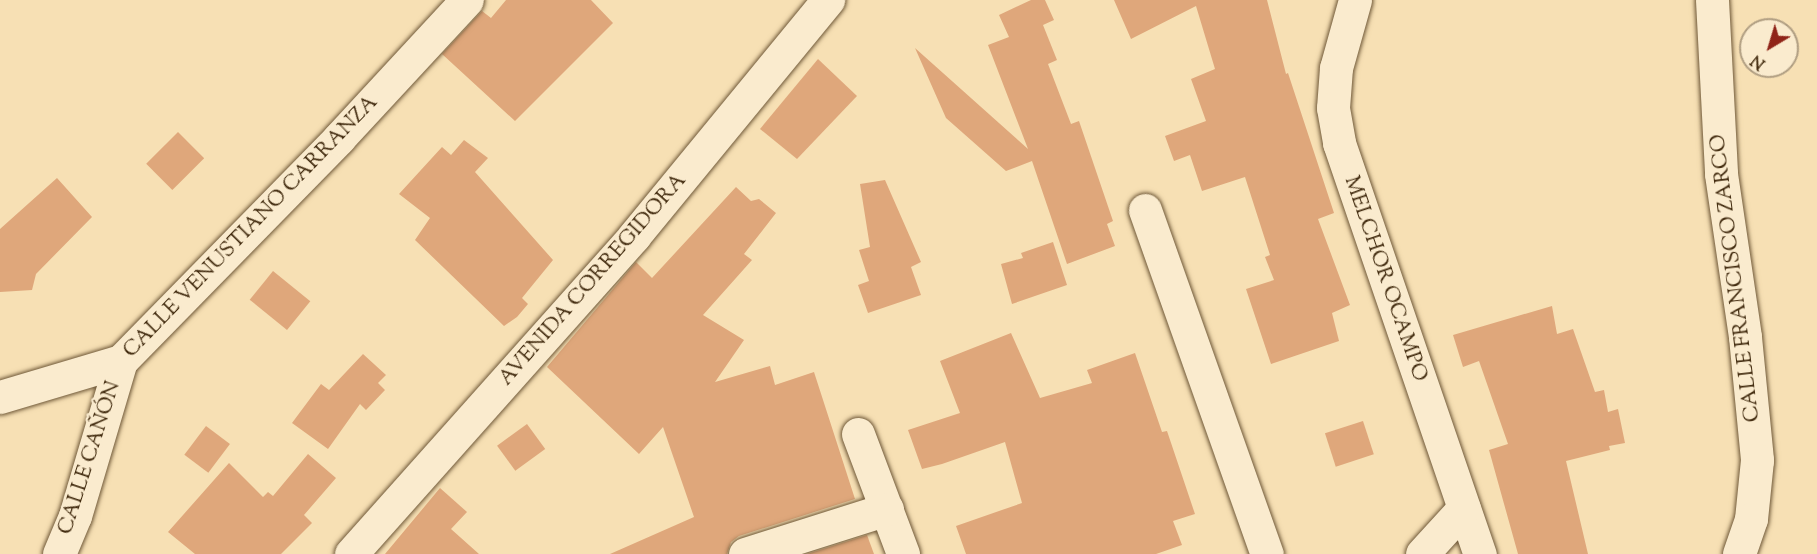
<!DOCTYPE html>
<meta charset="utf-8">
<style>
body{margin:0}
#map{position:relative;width:1817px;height:554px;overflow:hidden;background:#f7e0b4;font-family:"Sorts Mill Goudy",serif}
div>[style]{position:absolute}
.building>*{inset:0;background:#dfa77b;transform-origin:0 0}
.roads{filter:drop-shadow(0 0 2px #6f5838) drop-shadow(0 0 2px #6f5838)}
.street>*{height:33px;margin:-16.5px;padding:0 16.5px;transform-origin:16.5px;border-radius:16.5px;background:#faebce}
span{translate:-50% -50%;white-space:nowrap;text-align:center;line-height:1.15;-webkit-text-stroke:4.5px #faebce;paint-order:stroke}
.street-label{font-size:21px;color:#422b0f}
.north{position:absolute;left:1739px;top:18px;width:60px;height:60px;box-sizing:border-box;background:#faebce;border:2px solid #b09e82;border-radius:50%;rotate:218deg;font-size:16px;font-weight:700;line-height:24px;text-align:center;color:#422b0f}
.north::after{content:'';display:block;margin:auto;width:21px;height:27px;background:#8f2418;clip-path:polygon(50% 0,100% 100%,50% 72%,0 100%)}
</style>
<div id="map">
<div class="building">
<div style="clip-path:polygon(506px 0,591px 0,613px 23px,515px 121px,442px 54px,482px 11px,491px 18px)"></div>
<div style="clip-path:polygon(1031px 0,1045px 0,1054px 20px,1043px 25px,1057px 60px,1048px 64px,1071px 124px,1079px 121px,1113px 221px,1107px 224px,1115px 246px,1067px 264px,1032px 161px,1006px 171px,946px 118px,915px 48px,1028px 149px,988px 45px,1009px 37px,999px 15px)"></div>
<div style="clip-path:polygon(1114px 0,1267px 0,1286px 74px,1288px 73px,1334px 213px,1318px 219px,1350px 305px,1332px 313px,1339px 341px,1271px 364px,1246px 289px,1274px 280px,1265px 257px,1270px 255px,1245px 177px,1202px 191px,1190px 155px,1174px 161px,1165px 136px,1206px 121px,1191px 79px,1215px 69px,1196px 6px,1131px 39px)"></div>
<div style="clip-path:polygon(818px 59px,857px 96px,797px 159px,760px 129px)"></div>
<div style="left:178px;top:132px;width:37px;height:45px;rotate:45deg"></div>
<div style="clip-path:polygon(464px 140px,488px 158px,475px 172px,553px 260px,522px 298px,528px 304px,517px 317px,504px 326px,415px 240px,430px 218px,399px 194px,442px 147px,451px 155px)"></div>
<div style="clip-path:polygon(57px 178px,92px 217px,36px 274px,32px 290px,0 292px,0 229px)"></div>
<div style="clip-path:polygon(885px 180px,921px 262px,911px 267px,921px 295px,868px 313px,858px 285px,869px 281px,859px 250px,870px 247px,860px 184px)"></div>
<div style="clip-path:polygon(736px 187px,751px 201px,759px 199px,776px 213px,744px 254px,752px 260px,703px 315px,744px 340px,715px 382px,770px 366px,775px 385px,814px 372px,855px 499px,739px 536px,731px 542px,727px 554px,610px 554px,694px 517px,663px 427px,639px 454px,547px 367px,636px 262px,652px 278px)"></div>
<div style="clip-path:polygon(1053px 242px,1067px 285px,1012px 304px,1001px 264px,1023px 258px,1021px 253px)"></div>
<div style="left:273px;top:271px;width:48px;height:37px;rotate:39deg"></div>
<div style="clip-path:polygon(1552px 306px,1557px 334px,1573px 329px,1595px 392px,1604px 390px,1608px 412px,1618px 409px,1625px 443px,1609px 446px,1610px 450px,1566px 461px,1588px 554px,1518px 554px,1489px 450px,1508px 444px,1479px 361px,1463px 367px,1453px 335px)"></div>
<div style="clip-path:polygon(1011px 333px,1040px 398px,1092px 383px,1087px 370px,1135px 353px,1162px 432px,1167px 431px,1195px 514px,1173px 521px,1182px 545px,1156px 554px,966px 554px,956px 526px,1022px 503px,1005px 442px,942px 464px,922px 469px,908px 430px,960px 413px,940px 361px)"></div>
<div style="clip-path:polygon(363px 354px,386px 375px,378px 383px,385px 390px,366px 410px,360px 404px,328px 449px,292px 423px,321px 384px,329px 390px)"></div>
<div style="left:1363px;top:421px;width:35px;height:40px;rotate:72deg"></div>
<div style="left:527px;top:424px;width:31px;height:37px;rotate:54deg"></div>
<div style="left:206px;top:426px;width:30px;height:36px;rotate:37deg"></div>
<div style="clip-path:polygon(308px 454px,336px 478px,304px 515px,312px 523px,281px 554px,195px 554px,168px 532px,229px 463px,263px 497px,268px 492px,273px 496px)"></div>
<div style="clip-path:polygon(440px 488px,467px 512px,451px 529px,479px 554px,385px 554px)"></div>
<div style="clip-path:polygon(867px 535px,874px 554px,807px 554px)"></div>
</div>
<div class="roads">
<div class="street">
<div style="left:1355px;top:0;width:71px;rotate:105.6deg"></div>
<div style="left:1336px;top:68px;width:40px;rotate:94.3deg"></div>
<div style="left:1333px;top:108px;width:36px;rotate:80deg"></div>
<div style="left:1339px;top:143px;width:435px;rotate:71.1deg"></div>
<div style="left:1712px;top:0;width:174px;rotate:87deg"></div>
<div style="left:1721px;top:174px;width:165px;rotate:81.6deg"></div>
<div style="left:1745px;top:337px;width:124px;rotate:84.4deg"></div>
<div style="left:1757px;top:460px;width:59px;rotate:95.8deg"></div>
<div style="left:1751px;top:519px;width:37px;rotate:109deg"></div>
<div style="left:1145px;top:210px;width:365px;rotate:70.5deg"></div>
<div style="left:0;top:397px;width:126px;rotate:-16.6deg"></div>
<div style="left:121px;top:361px;width:312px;rotate:-45.6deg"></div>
<div style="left:339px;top:138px;width:188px;rotate:-47.2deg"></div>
<div style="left:858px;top:434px;width:128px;rotate:69.4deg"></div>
<div style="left:59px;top:554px;width:41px;rotate:-67.2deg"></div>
<div style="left:75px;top:516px;width:162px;rotate:-73.5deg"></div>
<div style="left:351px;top:554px;width:426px;rotate:-48.3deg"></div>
<div style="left:634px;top:236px;width:306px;rotate:-50.6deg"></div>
<div style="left:745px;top:554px;width:149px;rotate:-17.6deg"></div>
<div style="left:1422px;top:554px;width:62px;rotate:-47.6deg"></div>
</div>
</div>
<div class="street-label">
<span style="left:251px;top:227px;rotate:-46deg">CALLE VENUSTIANO CARRANZA</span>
<span style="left:1736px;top:278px;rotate:-97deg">CALLE FRANCISCO ZARCO</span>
<span style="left:1385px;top:279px;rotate:71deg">MELCHOR OCAMPO</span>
<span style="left:593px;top:280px;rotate:-49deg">AVENIDA CORREGIDORA</span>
<span style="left:90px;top:458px;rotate:-72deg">CALLE CAÑÓN</span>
</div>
<div class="north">N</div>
</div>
